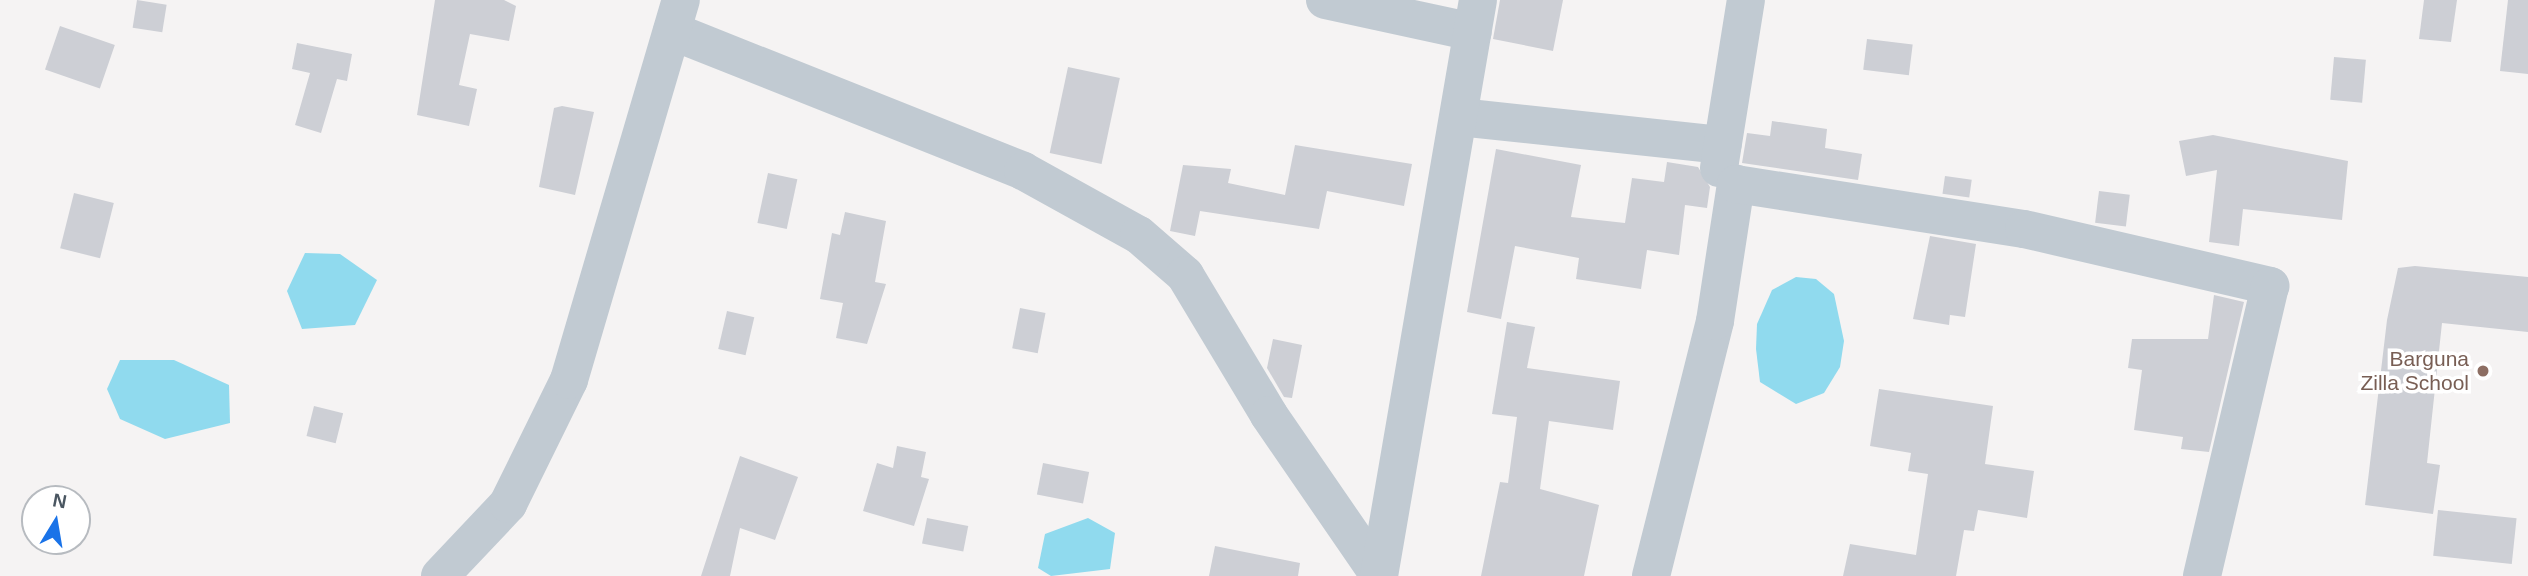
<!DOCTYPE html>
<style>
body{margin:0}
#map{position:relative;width:2528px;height:576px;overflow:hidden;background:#f5f3f3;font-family:Arial,sans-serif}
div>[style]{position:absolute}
.water>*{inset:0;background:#90daee}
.building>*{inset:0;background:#cdcfd5;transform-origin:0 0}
.minor>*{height:38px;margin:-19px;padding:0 19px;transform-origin:19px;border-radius:19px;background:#c1cad2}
.dots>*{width:19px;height:19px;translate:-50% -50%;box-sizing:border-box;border:4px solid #fff;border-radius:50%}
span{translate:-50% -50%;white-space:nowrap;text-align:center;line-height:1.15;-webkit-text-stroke:7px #fff;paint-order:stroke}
.education-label{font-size:21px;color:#785e54}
.right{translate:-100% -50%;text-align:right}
.north{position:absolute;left:21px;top:485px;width:70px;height:70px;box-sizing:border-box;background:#fff;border:2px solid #b7bbc0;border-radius:50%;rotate:11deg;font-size:19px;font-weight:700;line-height:28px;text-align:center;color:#4a5661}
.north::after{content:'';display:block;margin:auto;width:24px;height:32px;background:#1a73e8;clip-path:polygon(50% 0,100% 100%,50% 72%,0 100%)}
</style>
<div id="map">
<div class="water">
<div style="clip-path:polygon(305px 253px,340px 254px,377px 280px,355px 325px,302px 329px,287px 291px)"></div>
<div style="clip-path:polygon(1796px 277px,1816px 279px,1834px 294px,1844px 341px,1840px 367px,1824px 393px,1796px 404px,1760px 382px,1756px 349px,1757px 324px,1772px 290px)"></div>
<div style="clip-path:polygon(120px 360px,174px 360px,229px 385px,230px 423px,165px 439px,120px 419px,107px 389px)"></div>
<div style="clip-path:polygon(1088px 518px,1115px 533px,1110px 569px,1051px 576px,1038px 568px,1045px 534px)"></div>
</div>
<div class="building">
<div style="left:137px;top:0;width:30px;height:28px;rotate:9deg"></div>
<div style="clip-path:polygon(435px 0,504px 0,516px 6px,509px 41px,470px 34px,459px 85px,477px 89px,469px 126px,417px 115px)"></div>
<div style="clip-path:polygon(1500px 0,1563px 0,1553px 51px,1493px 39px)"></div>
<div style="clip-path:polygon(2424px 0,2457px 0,2451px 42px,2419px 39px)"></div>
<div style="clip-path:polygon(2508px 0,2528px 0,2528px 74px,2500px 71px)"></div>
<div style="left:60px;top:26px;width:58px;height:46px;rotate:19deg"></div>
<div style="left:1867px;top:39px;width:46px;height:31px;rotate:7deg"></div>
<div style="clip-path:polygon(297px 43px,352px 54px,347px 81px,337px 79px,321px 133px,295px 125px,310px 73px,292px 69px)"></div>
<div style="left:2334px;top:57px;width:32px;height:43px;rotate:5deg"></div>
<div style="left:1068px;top:67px;width:53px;height:88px;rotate:12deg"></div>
<div style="clip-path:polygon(562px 106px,594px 112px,575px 195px,539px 187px,554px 108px)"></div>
<div style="clip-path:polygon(1772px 121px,1827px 129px,1825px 148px,1862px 154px,1858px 180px,1742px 163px,1747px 133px,1770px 136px)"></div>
<div style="clip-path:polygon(2213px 135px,2348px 161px,2342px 220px,2243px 209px,2239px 246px,2209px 242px,2217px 170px,2186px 176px,2179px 141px)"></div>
<div style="clip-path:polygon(1295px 145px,1412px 164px,1404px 206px,1327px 191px,1319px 229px,1200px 211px,1195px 236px,1170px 231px,1183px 165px,1231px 169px,1228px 183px,1285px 195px)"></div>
<div style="clip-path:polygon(1496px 149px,1581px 165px,1571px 217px,1625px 223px,1632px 178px,1664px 182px,1667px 162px,1698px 167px,1710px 187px,1707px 208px,1685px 205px,1679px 255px,1647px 250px,1641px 289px,1576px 279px,1579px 258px,1515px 246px,1501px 319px,1467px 312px)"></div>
<div style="left:768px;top:173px;width:30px;height:51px;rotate:12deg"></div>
<div style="left:1945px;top:176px;width:27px;height:18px;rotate:8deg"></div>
<div style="left:2099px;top:191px;width:31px;height:32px;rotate:7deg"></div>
<div style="left:74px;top:193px;width:41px;height:57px;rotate:14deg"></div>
<div style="clip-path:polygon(845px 212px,886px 221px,875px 282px,886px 284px,867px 344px,836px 338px,843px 303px,820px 299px,832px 233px,840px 235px)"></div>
<div style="clip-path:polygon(1930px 236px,1976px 244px,1965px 317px,1950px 315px,1949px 325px,1913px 319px)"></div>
<div style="clip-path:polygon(2415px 266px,2528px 277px,2528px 332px,2442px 323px,2427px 463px,2440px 465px,2433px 514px,2365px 505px,2387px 320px,2398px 268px)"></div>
<div style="clip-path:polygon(2214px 295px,2244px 302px,2209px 452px,2181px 449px,2183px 437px,2134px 430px,2142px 370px,2128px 368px,2132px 339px,2208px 339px)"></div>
<div style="left:1020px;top:308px;width:26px;height:41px;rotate:11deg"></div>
<div style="left:727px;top:311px;width:28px;height:39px;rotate:13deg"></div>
<div style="clip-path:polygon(1507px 322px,1535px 327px,1527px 368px,1620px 381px,1613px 430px,1549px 421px,1540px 489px,1599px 505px,1584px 576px,1481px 576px,1500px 482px,1508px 483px,1517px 417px,1492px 414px)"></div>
<div style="clip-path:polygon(1273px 339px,1302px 345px,1292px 398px,1284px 397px,1267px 368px)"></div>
<div style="clip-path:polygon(1879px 389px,1993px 406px,1985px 464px,2034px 471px,2027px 518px,1978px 510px,1974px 531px,1964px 530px,1956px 576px,1843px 576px,1850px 544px,1916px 555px,1928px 474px,1908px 471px,1911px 453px,1870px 446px)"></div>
<div style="left:314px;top:406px;width:30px;height:31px;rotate:14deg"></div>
<div style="clip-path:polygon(897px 446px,926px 452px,921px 477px,929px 479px,914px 526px,863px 511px,877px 463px,893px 468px)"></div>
<div style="clip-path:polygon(740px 456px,798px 477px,775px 540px,740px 528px,730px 576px,701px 576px)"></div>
<div style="left:1043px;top:463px;width:47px;height:32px;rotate:11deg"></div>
<div style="left:2438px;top:510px;width:79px;height:46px;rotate:6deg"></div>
<div style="left:927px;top:518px;width:42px;height:26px;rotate:11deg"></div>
<div style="clip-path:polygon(1215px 546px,1300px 563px,1298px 576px,1209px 576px)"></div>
</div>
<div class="minor">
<div style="left:1325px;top:0;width:151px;rotate:12.2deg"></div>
<div style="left:672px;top:31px;width:378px;rotate:21.7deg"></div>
<div style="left:1023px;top:171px;width:132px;rotate:28.9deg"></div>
<div style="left:1139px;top:235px;width:61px;rotate:41deg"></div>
<div style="left:1185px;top:275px;width:163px;rotate:59deg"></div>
<div style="left:1269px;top:415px;width:194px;rotate:55.5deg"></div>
<div style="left:1459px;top:117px;width:265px;rotate:6.1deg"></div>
<div style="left:1719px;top:168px;width:170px;rotate:-80.9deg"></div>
<div style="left:440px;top:576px;width:99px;rotate:-46.6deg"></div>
<div style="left:508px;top:504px;width:138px;rotate:-63.8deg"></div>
<div style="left:569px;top:380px;width:396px;rotate:-73.6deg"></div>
<div style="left:1379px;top:576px;width:584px;rotate:-80.25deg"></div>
<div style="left:1651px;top:576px;width:263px;rotate:-75.9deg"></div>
<div style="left:1715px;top:321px;width:139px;rotate:-81.3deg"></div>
<div style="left:1736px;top:184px;width:291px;rotate:8.9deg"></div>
<div style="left:2024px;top:229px;width:253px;rotate:13deg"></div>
<div style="left:2270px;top:286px;width:298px;rotate:103.2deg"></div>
</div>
<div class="dots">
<div style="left:2483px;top:371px;background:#8d6e63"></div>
</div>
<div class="education-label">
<span class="right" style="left:2469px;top:371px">Barguna<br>Zilla School</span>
</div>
<div class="north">N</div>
</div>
